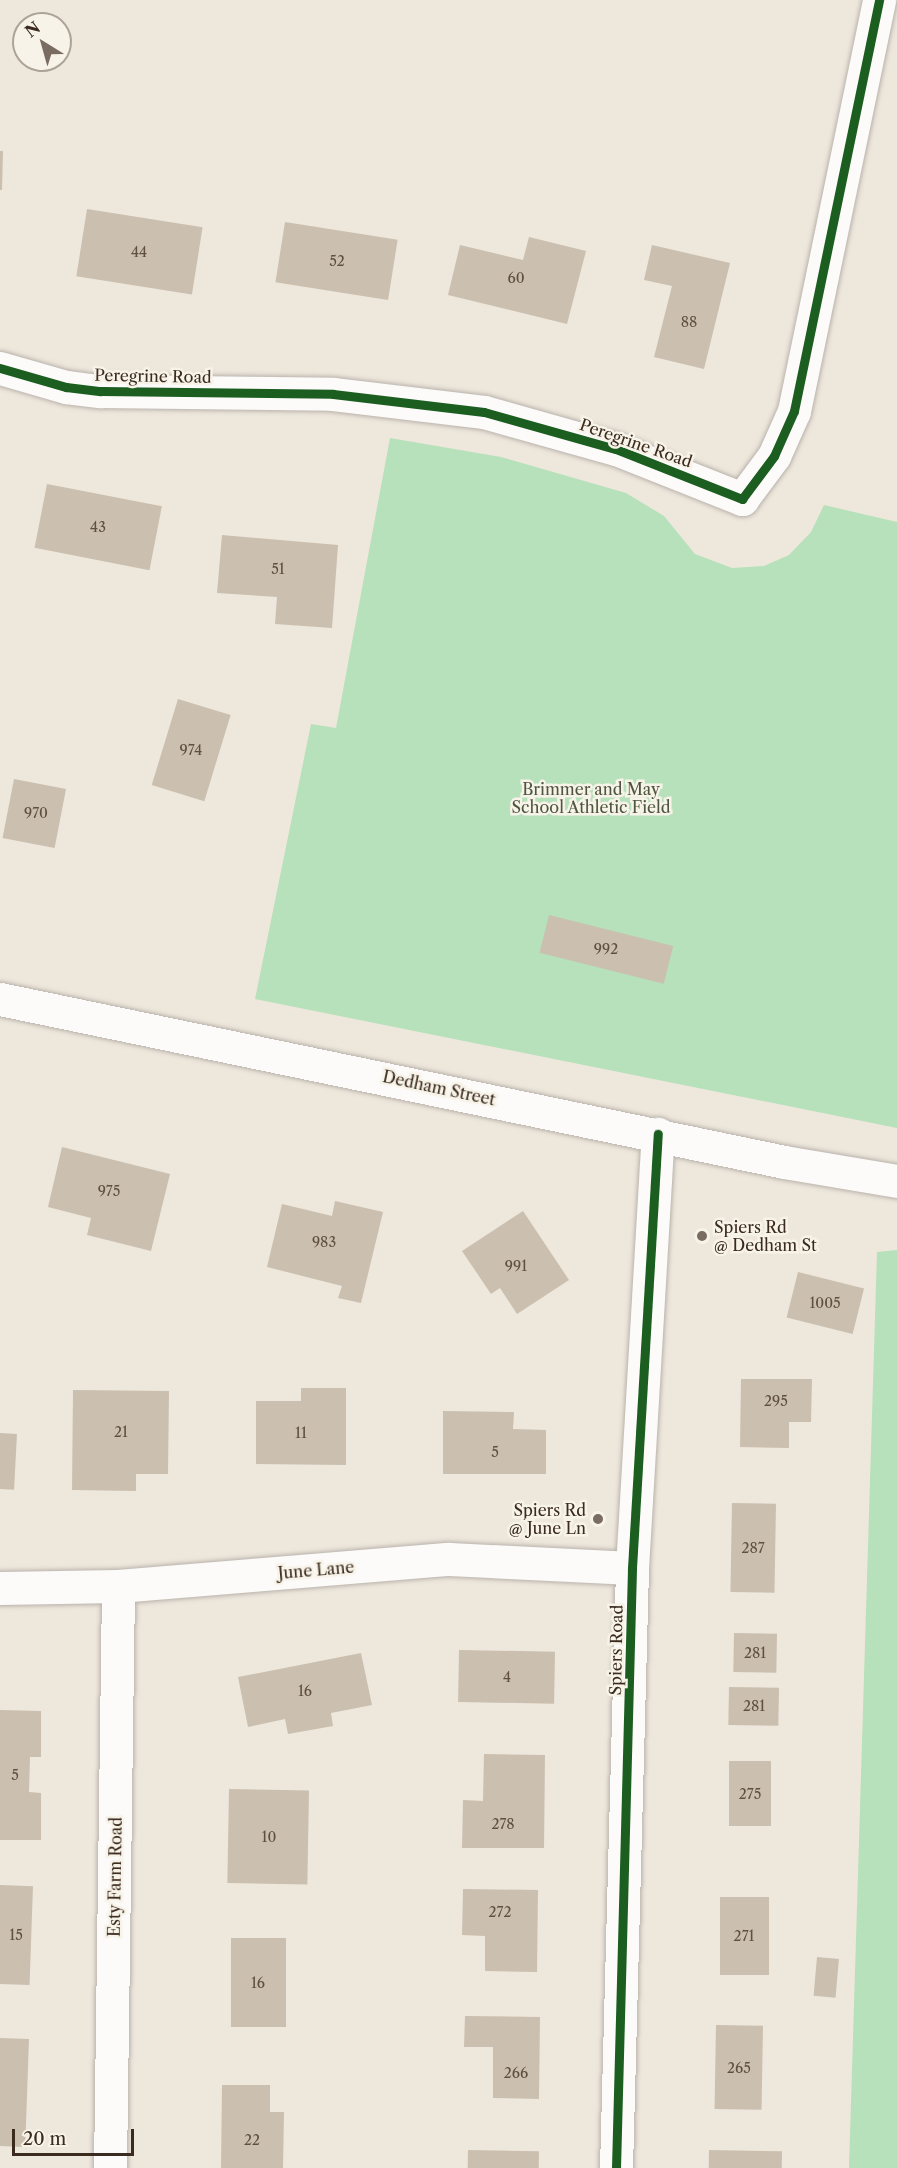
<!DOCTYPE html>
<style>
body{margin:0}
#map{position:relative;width:897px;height:2168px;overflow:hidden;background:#eee7dc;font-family:"Libre Caslon Text",serif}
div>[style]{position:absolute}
.green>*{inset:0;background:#b6e1ba}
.building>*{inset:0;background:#cbbfaf;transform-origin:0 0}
.roads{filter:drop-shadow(0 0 2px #b9b3ac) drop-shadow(0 0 2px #b9b3ac)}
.street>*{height:33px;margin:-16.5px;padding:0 16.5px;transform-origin:16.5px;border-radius:16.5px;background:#fcfbfa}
.secondary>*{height:33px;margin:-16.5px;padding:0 16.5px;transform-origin:16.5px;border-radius:16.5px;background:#fcfbfa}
.cycleway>*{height:9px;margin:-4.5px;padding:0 4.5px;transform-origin:4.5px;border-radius:4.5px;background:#1b5e20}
.dots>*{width:16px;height:16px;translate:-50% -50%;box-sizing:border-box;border:3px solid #f7f3e8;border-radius:50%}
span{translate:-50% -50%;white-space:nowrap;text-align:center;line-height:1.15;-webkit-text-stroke:5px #f7f3e8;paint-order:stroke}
.number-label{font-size:14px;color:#5f4f42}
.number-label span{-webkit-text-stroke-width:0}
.street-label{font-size:16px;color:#3b2a1e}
.park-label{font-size:16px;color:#4e563e}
.poi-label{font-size:16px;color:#3b2a1e}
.left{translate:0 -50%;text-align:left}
.right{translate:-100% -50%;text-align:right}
.north{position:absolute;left:12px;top:12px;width:60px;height:60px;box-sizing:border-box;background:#f7f3e8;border:2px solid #aca397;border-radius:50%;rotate:323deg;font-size:16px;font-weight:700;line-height:24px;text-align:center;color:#3b2a1e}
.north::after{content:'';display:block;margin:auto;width:21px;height:27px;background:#7a6c60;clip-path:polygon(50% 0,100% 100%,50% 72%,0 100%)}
.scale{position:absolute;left:12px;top:2129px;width:122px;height:27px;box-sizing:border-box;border:3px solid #3b2a1e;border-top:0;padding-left:8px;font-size:18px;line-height:21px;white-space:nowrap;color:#3b2a1e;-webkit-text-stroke:4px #f7f3e8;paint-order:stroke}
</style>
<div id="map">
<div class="green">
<div style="clip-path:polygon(390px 438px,501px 457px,626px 493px,664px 516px,695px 554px,732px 568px,764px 566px,789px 555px,811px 532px,824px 505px,897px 522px,897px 1128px,255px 999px,311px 724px,336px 728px)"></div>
<div style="clip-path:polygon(897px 1250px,897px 2168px,849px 2168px,877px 1252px)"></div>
</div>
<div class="building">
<div style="clip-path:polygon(0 151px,3px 151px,2px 190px,0 190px)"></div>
<div style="left:87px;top:209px;width:117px;height:68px;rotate:9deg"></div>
<div style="left:285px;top:222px;width:114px;height:61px;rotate:9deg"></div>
<div style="clip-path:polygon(529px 237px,586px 251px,567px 324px,448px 295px,460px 245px,523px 260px)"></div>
<div style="clip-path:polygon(652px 245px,730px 263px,704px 369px,654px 357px,672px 286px,644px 280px)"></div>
<div style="left:47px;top:484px;width:117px;height:65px;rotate:11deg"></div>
<div style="clip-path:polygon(222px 535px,338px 545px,332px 628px,275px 624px,277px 597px,217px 593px)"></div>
<div style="left:178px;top:699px;width:55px;height:90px;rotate:17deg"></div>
<div style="left:14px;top:779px;width:53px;height:60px;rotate:11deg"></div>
<div style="left:549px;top:915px;width:128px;height:39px;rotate:14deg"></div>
<div style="clip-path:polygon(62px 1147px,170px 1174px,151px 1251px,87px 1235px,91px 1218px,48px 1207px)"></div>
<div style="clip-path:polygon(335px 1201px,383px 1212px,361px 1303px,338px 1298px,342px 1286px,267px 1267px,282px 1204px,332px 1216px)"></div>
<div style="clip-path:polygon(523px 1211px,569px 1280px,517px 1314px,500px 1288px,491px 1294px,462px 1251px)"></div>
<div style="left:798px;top:1272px;width:68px;height:47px;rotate:14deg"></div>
<div style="clip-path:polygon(741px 1379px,812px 1379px,811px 1422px,789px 1422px,789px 1448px,740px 1447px)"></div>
<div style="clip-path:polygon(301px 1388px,346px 1388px,346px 1465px,256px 1464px,256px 1401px,301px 1401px)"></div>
<div style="clip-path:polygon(73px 1390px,169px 1391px,168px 1474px,136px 1474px,136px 1491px,72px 1490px)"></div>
<div style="clip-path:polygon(443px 1411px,514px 1412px,513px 1429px,546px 1430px,546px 1474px,443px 1474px)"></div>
<div style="left:0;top:1433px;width:17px;height:56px;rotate:3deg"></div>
<div style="left:732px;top:1503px;width:44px;height:89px;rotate:1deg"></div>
<div style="left:734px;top:1633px;width:43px;height:39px;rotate:1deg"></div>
<div style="left:459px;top:1650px;width:96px;height:52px;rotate:1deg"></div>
<div style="clip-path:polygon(361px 1653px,372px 1705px,331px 1713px,333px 1726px,288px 1734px,285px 1719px,248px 1727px,238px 1677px)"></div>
<div style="left:729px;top:1687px;width:50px;height:38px;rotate:1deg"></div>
<div style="clip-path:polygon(0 1710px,41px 1711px,41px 1757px,30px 1757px,29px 1792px,41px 1793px,41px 1840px,0 1840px)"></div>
<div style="clip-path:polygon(484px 1754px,545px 1755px,544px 1848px,462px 1848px,463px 1800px,483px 1801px)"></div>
<div style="left:729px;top:1761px;width:42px;height:65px"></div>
<div style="left:229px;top:1789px;width:80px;height:94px;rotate:1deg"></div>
<div style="left:0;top:1885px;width:33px;height:99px;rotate:2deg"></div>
<div style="clip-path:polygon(463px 1889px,538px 1890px,537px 1972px,485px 1971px,485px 1936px,462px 1935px)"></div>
<div style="left:720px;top:1897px;width:49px;height:78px"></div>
<div style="left:231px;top:1938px;width:55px;height:89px"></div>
<div style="left:817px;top:1957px;width:22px;height:39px;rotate:5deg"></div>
<div style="clip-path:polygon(465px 2016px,540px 2017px,539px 2099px,493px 2098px,493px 2047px,464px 2047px)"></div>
<div style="left:716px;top:2025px;width:47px;height:84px;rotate:1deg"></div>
<div style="left:0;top:2038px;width:29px;height:108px;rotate:2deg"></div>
<div style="clip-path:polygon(222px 2085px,270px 2085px,270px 2112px,284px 2112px,283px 2168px,221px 2168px)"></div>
<div style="left:468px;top:2150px;width:71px;height:18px;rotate:1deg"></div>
<div style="left:709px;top:2150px;width:73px;height:18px;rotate:1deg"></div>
</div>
<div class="roads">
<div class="street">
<div style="left:0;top:368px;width:69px;rotate:16.1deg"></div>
<div style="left:66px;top:387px;width:35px;rotate:7deg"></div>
<div style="left:101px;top:391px;width:232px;rotate:0.7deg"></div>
<div style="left:333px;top:394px;width:152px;rotate:6.8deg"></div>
<div style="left:484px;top:412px;width:137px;rotate:15.7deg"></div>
<div style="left:616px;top:449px;width:136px;rotate:21.6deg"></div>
<div style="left:742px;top:499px;width:54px;rotate:-53.3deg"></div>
<div style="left:774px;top:456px;width:49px;rotate:-66deg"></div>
<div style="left:794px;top:411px;width:420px;rotate:-78.3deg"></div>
<div style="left:0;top:1588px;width:118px;rotate:-1deg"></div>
<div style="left:118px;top:1586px;width:332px;rotate:-4.7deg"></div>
<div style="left:449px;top:1559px;width:183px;rotate:2.8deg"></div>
<div style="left:110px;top:2168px;width:582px;rotate:-89.21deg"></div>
</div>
<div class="secondary">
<div style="left:0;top:999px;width:801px;rotate:11.74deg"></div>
<div style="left:784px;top:1162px;width:115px;rotate:9.5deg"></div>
<div style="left:616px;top:2168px;width:600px;rotate:-88.47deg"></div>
<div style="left:632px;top:1568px;width:435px;rotate:-86.6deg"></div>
</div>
</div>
<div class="cycleway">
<div style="left:0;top:368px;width:69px;rotate:16.1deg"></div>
<div style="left:66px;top:387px;width:35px;rotate:7deg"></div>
<div style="left:101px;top:391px;width:232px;rotate:0.7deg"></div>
<div style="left:333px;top:394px;width:152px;rotate:6.8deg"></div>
<div style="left:484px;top:412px;width:137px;rotate:15.7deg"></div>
<div style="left:616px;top:449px;width:136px;rotate:21.6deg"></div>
<div style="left:742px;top:499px;width:54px;rotate:-53.3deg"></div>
<div style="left:774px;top:456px;width:49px;rotate:-66deg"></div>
<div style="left:794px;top:411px;width:420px;rotate:-78.3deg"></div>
<div style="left:616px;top:2168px;width:600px;rotate:-88.47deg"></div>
<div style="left:632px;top:1568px;width:435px;rotate:-86.6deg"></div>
</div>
<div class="dots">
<div style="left:702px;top:1236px;background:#7a6c60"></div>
<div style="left:598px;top:1519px;background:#7a6c60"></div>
</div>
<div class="number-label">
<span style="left:139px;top:252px">44</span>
<span style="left:337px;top:261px">52</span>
<span style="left:516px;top:278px">60</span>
<span style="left:689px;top:322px">88</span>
<span style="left:98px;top:527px">43</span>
<span style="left:278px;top:569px">51</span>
<span style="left:191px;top:750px">974</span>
<span style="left:36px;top:813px">970</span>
<span style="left:606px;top:949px">992</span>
<span style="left:109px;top:1191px">975</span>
<span style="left:324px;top:1242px">983</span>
<span style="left:516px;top:1266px">991</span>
<span style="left:825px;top:1303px">1005</span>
<span style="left:776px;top:1401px">295</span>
<span style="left:121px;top:1432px">21</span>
<span style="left:301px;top:1433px">11</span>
<span style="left:495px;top:1452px">5</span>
<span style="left:753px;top:1548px">287</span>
<span style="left:755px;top:1653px">281</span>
<span style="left:507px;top:1677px">4</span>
<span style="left:305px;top:1691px">16</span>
<span style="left:754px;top:1706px">281</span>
<span style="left:15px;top:1775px">5</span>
<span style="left:750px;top:1794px">275</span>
<span style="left:503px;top:1824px">278</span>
<span style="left:269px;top:1837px">10</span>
<span style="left:500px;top:1912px">272</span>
<span style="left:16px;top:1935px">15</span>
<span style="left:744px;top:1936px">271</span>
<span style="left:258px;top:1983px">16</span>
<span style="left:739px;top:2068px">265</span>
<span style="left:516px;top:2073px">266</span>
<span style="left:252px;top:2140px">22</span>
</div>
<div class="street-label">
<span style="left:153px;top:376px;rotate:1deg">Peregrine Road</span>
<span style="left:636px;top:443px;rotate:19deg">Peregrine Road</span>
<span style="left:439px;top:1088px;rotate:12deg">Dedham Street</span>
<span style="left:316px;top:1570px;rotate:-5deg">June Lane</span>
<span style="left:616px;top:1650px;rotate:-89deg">Spiers Road</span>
<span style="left:115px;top:1877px;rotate:-89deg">Esty Farm Road</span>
</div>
<div class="park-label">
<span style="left:591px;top:798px">Brimmer and May<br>School Athletic Field</span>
</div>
<div class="poi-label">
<span class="left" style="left:714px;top:1236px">Spiers Rd<br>@ Dedham St</span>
<span class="right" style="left:586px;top:1519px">Spiers Rd<br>@ June Ln</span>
</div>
<div class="north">N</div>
<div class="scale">20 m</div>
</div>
